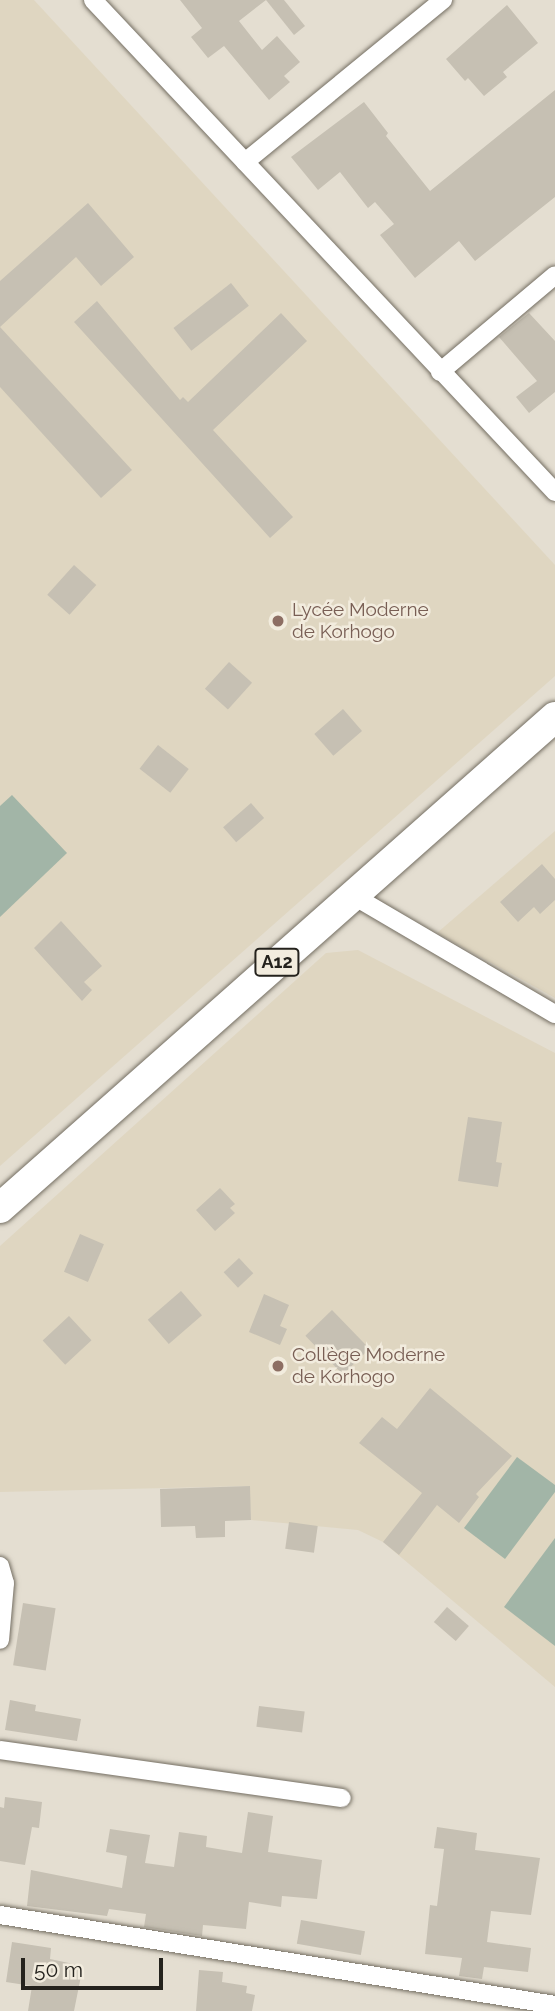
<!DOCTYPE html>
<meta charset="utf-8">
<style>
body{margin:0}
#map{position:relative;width:555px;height:2011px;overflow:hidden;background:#e4ded1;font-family:Raleway,sans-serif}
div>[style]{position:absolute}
.built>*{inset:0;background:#dfd6c1}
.green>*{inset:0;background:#a2b5a7}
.building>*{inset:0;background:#c6c0b3;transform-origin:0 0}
.roads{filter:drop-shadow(0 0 2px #746e62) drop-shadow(0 0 2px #746e62)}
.minor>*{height:18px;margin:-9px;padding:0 9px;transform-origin:9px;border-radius:9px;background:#fff}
.primary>*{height:30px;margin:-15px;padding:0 15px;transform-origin:15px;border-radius:15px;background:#fff}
.dots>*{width:19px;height:19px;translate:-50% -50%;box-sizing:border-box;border:4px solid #f2ecde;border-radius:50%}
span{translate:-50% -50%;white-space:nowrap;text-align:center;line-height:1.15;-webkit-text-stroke:5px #f2ecde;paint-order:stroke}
.shield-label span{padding:2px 5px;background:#f2ecde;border:2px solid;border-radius:5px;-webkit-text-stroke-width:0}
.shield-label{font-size:18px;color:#24221d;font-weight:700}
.education-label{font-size:19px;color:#785e54}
.left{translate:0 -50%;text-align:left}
.scale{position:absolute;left:21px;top:1958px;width:142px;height:32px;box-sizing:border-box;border:4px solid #24221d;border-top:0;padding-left:9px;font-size:21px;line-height:24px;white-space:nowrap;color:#24221d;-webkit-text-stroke:5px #f2ecde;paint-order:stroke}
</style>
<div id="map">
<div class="built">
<div style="clip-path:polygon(0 0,34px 0,555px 565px,555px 676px,0 1166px)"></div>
<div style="clip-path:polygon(555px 831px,555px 998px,437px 933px)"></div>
<div style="clip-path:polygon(358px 950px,555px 1053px,555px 1687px,383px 1542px,358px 1530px,251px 1520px,249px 1486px,0 1492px,0 1246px,326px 953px)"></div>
</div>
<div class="green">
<div style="clip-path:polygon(12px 795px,67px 853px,0 917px,0 806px)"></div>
<div style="clip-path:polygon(517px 1457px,555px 1485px,555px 1492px,505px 1559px,464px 1528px)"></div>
<div style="clip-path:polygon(555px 1538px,555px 1646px,504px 1607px)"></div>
</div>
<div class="building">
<div style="clip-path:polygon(180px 0,266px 0,239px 21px,262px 50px,277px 36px,300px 62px,284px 76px,290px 82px,269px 100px,224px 46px,208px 58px,191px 37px,202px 28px)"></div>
<div style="clip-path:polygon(266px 0,284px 0,305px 26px,294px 35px)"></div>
<div style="clip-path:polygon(507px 5px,538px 43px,503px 72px,507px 77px,484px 96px,468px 78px,465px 81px,446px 59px)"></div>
<div style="clip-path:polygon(555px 90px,555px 197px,475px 261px,459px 241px,415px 278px,380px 235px,394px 224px,375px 202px,368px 208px,340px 172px,318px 190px,291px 157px,364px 102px,388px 133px,386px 136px,430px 191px)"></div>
<div style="clip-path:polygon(88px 203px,134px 257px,101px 286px,76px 257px,0 327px,0 281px)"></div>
<div style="left:231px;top:283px;width:29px;height:73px;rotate:52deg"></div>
<div style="clip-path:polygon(97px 301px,180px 400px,183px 397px,188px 402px,281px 313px,307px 341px,213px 430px,293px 517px,270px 538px,74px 322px)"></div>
<div style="clip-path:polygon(529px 313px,555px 341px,555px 392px,529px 413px,516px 397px,537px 381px,499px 337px)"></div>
<div style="clip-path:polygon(0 327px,132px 470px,101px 498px,0 387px)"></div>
<div style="left:74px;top:565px;width:30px;height:40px;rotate:42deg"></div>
<div style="left:229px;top:662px;width:31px;height:36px;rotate:42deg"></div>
<div style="left:343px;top:709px;width:29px;height:38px;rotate:49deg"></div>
<div style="left:158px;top:745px;width:39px;height:30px;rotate:38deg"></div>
<div style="left:251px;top:803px;width:20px;height:37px;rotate:49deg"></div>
<div style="clip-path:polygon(542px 864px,555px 879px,555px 900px,540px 914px,534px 907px,518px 922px,500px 902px)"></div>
<div style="clip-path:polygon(61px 921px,102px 966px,84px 982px,92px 990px,82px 1001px,34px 948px)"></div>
<div style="clip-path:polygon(468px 1117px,502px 1122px,496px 1162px,502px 1163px,498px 1187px,458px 1181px)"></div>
<div style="clip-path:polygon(220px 1188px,235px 1204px,230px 1208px,235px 1213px,215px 1231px,196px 1210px)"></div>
<div style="left:80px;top:1234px;width:26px;height:41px;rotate:23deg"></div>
<div style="left:239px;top:1258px;width:21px;height:21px;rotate:47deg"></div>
<div style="left:181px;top:1291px;width:32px;height:44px;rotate:49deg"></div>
<div style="clip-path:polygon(264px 1294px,289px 1305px,280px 1326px,287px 1329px,280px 1345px,249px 1332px)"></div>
<div style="left:332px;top:1310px;width:54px;height:37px;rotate:46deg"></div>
<div style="left:69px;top:1316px;width:33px;height:36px;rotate:47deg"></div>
<div style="clip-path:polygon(430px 1388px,512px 1456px,476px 1494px,479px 1497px,459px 1523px,437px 1505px,399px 1555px,383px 1542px,422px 1493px,359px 1443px,382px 1417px,397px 1429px)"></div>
<div style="clip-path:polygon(250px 1486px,251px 1520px,225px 1521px,225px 1537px,196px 1538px,195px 1526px,161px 1527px,160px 1489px)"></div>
<div style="left:289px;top:1522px;width:29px;height:27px;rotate:8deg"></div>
<div style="left:23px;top:1603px;width:33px;height:63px;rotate:9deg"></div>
<div style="left:447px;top:1607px;width:29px;height:20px;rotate:41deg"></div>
<div style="clip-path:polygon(10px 1700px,36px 1705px,35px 1711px,81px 1719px,77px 1741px,5px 1730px)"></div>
<div style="left:259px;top:1706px;width:46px;height:21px;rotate:7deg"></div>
<div style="clip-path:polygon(5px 1797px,42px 1802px,39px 1828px,32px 1827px,25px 1865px,0 1861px,0 1807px,4px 1808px)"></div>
<div style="clip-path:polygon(248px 1812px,273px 1816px,268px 1852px,322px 1860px,317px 1899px,282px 1896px,281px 1907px,249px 1902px,246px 1929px,203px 1925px,202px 1936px,144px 1927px,146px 1914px,109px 1909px,107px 1916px,27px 1906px,31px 1870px,122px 1888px,127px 1856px,106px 1852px,110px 1829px,150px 1835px,145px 1863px,174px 1867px,179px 1832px,207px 1836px,206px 1847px,242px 1853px)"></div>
<div style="clip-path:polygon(437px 1827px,477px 1833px,475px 1850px,540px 1858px,531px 1915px,491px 1911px,487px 1942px,531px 1948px,528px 1972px,484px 1967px,482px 1979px,459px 1976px,462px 1958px,425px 1954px,430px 1905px,437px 1906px,444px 1849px,434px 1848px)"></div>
<div style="left:301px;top:1920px;width:65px;height:24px;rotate:10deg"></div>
<div style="clip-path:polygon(12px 1942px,51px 1948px,50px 1959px,83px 1966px,74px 2011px,28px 2011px,32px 1986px,6px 1982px)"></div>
<div style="clip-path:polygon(199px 1970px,223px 1972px,222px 1982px,247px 1986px,246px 1993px,255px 1995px,252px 2011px,196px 2011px)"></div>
</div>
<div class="roads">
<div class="minor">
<div style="left:93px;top:0;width:675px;rotate:46.8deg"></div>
<div style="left:245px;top:162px;width:256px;rotate:-39.3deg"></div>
<div style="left:440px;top:372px;width:150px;rotate:-40.1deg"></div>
<div style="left:352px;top:895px;width:235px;rotate:30.4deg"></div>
<div style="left:0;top:1566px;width:18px;rotate:74deg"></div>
<div style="left:5px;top:1583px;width:57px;rotate:95deg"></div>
<div style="left:0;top:1750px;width:345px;rotate:8deg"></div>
<div style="left:0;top:1915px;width:562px;rotate:9.21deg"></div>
</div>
<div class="primary">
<div style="left:0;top:1208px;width:741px;rotate:-41.5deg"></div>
</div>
</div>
<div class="dots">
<div style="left:278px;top:621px;background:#8d6e63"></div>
<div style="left:278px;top:1366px;background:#8d6e63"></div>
</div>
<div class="shield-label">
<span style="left:277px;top:962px">A12</span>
</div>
<div class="education-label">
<span class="left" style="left:292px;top:621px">Lycée Moderne<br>de Korhogo</span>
<span class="left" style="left:292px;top:1366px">Collège Moderne<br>de Korhogo</span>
</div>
<div class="scale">50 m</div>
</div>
